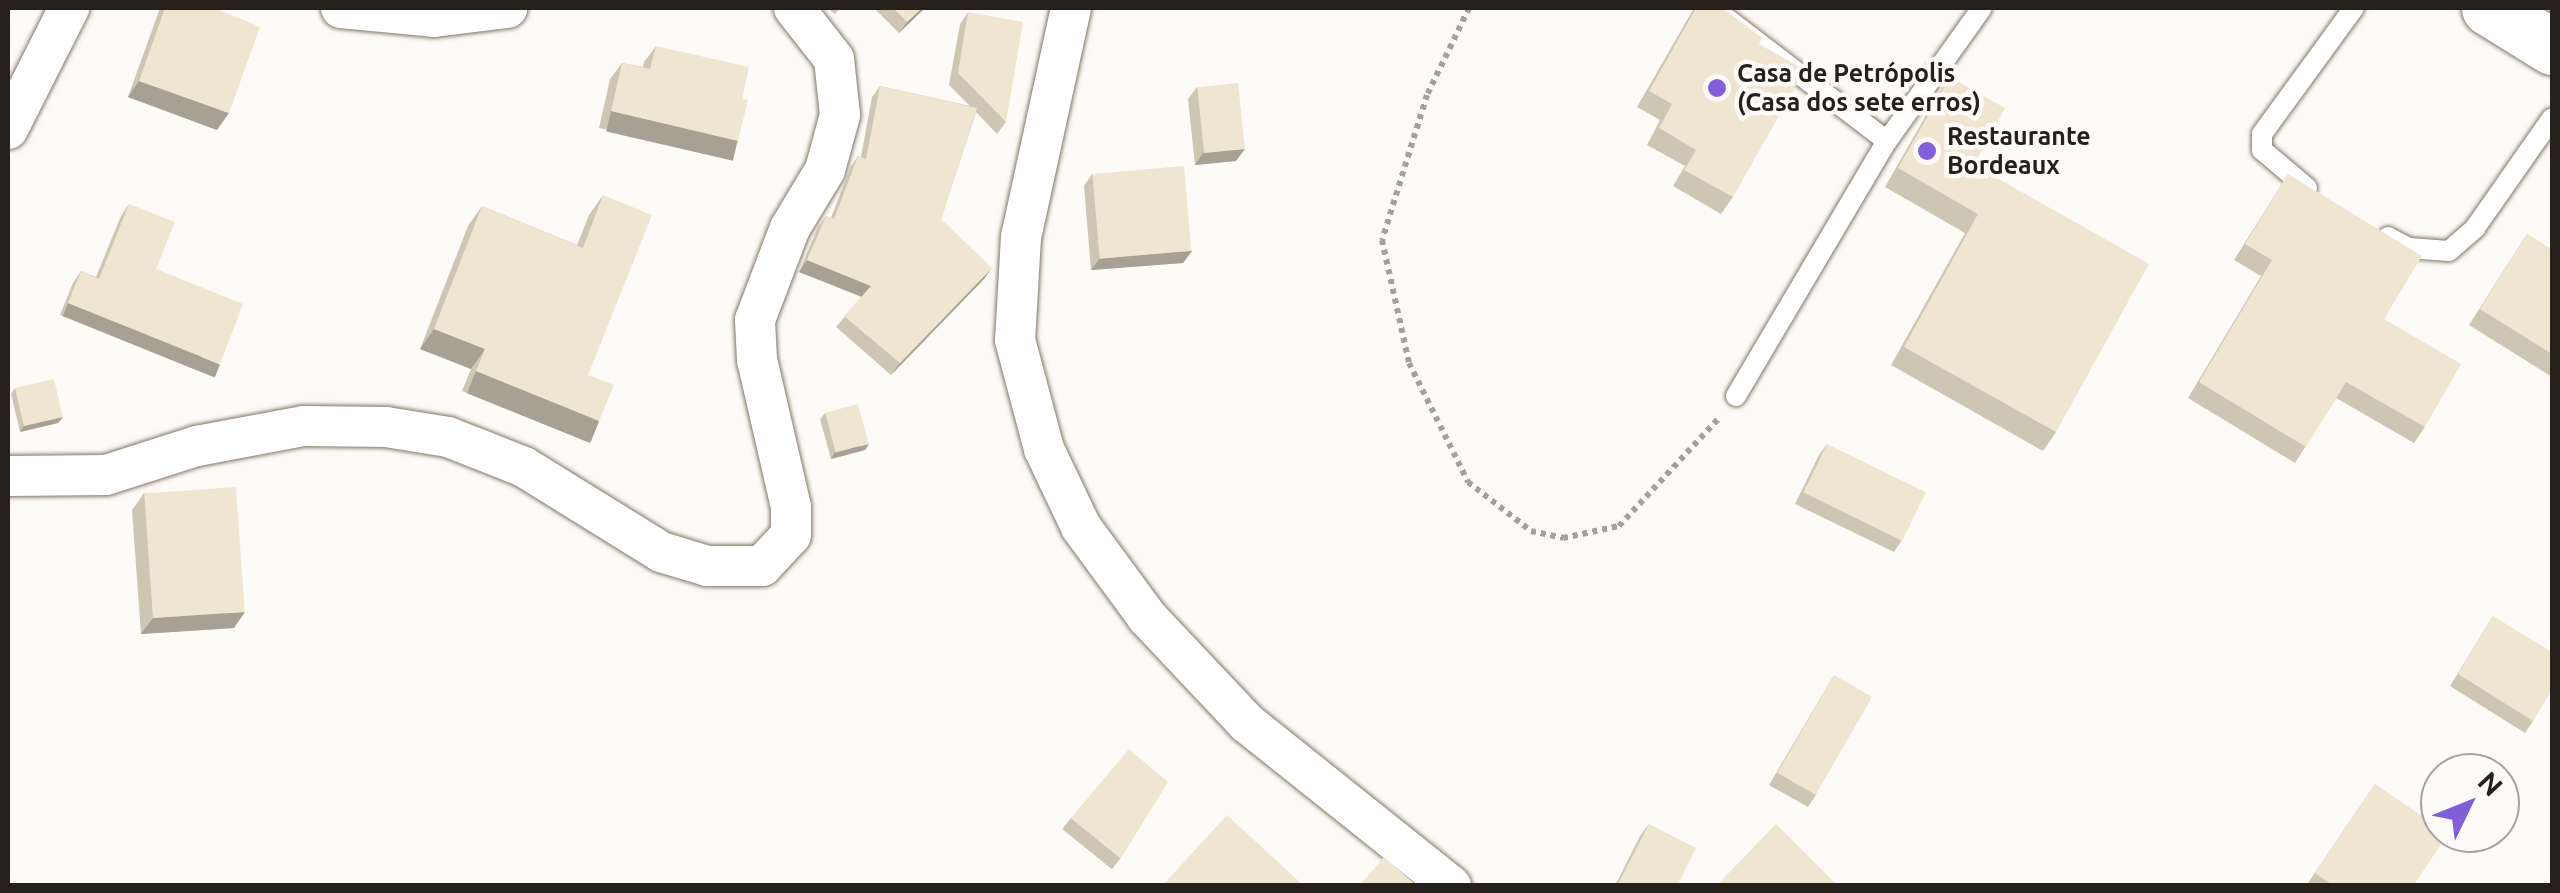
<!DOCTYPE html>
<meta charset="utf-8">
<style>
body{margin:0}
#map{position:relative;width:2560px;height:893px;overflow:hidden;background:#fdfbf7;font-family:Ubuntu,sans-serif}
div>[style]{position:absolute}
.path>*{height:6px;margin-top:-3px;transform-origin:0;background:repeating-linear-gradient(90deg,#a4a19c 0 5px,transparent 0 10px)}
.roads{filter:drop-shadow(0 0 2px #827865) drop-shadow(0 0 2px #827865)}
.service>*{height:20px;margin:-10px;padding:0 10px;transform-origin:10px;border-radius:10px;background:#fff}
.minor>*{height:40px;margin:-20px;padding:0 20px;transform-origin:20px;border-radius:20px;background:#fff}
.secondary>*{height:55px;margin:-27.5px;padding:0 27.5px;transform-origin:27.5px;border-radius:27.5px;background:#fff}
.wall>*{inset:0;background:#cec5b4;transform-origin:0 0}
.shaded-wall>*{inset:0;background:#a8a092;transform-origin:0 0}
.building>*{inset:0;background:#f0e5d1;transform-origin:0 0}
.dots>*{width:28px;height:28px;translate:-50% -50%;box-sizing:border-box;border:5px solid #fdfbf7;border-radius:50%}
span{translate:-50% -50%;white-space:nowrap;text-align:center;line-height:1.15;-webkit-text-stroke:9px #fdfbf7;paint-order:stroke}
.poi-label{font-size:25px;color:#25211a;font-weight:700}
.left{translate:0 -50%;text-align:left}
.frame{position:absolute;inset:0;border:10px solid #25211a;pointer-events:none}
.north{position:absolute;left:2420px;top:753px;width:100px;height:100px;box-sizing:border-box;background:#fdfbf7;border:2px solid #a7a49f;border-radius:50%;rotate:47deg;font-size:28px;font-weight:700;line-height:40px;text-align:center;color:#25211a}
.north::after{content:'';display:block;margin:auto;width:35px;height:45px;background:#825ed9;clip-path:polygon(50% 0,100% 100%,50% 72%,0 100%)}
</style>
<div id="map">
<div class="path">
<div style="left:1469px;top:8px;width:97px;rotate:115.8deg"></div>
<div style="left:1427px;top:95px;width:152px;rotate:107.2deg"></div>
<div style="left:1382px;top:240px;width:126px;rotate:77.6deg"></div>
<div style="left:1409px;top:363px;width:133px;rotate:63.6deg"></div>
<div style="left:1468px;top:482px;width:80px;rotate:37.9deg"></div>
<div style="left:1531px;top:531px;width:33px;rotate:12deg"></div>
<div style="left:1563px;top:538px;width:57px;rotate:-12.1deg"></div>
<div style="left:1619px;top:526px;width:146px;rotate:-47.2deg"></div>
</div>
<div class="roads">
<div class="service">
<div style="left:1713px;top:8px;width:219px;rotate:37.4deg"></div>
<div style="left:2307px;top:188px;width:59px;rotate:-139.8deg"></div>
<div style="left:2262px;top:150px;width:16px;rotate:-90deg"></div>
<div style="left:2262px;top:134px;width:156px;rotate:-53.9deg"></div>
<div style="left:2388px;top:237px;width:24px;rotate:28deg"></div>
<div style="left:2409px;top:248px;width:40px;rotate:4.3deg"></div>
<div style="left:2449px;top:251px;width:35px;rotate:-41deg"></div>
<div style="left:2475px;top:228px;width:134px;rotate:-55deg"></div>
<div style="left:1736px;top:396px;width:296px;rotate:-59.4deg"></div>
<div style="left:1887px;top:141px;width:163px;rotate:-54.5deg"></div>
</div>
<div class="minor">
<div style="left:341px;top:8px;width:93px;rotate:5.5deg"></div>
<div style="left:434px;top:17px;width:74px;rotate:-7deg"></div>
<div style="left:1071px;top:8px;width:234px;rotate:102.3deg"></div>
<div style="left:1021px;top:237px;width:103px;rotate:93.3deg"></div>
<div style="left:1015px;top:340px;width:113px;rotate:75.1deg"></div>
<div style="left:1044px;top:449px;width:86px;rotate:64.6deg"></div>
<div style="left:1081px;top:527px;width:112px;rotate:53.7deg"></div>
<div style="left:1147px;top:617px;width:146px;rotate:46.7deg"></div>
<div style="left:1247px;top:723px;width:261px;rotate:38.6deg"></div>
<div style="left:8px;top:129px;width:136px;rotate:-63.2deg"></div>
<div style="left:8px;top:476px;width:98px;rotate:-0.6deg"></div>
<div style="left:106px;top:475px;width:96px;rotate:-17.7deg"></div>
<div style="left:197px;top:446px;width:109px;rotate:-10.6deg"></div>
<div style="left:304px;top:426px;width:82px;rotate:0.7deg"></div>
<div style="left:386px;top:427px;width:63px;rotate:9.2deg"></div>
<div style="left:448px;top:437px;width:82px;rotate:21.5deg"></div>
<div style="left:524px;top:467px;width:161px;rotate:31.8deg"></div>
<div style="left:661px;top:552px;width:48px;rotate:16.9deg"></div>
<div style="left:707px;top:566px;width:55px"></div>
<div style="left:762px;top:566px;width:42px;rotate:-46.9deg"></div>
<div style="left:791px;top:535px;width:28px;rotate:-90deg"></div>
<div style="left:791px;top:507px;width:151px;rotate:-103deg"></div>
<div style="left:757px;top:360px;width:40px;rotate:-92.9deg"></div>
<div style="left:755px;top:320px;width:98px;rotate:-69.2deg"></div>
<div style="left:790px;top:228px;width:68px;rotate:-58.9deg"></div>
<div style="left:825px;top:170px;width:57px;rotate:-74.7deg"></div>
<div style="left:840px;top:115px;width:56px;rotate:-96.1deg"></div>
<div style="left:834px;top:59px;width:65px;rotate:-128.1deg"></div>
</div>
<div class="secondary">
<div style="left:2489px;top:8px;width:74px;rotate:31.8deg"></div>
</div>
</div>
<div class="wall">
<div style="clip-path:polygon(160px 8px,215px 8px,217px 130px,128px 97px)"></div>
<div style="clip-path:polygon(827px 8px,840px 8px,835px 14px)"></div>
<div style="clip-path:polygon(874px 8px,925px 8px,899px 33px)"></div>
<div style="clip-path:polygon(1694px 8px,1723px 8px,1759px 44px,1733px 197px,1721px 214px,1673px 186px,1685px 166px,1647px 145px,1660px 120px,1637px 107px)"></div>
<div style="clip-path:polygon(968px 12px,1006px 122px,997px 134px,976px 112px,941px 219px,984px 279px,891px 375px,836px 327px,861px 297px,799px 272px,818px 227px,826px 216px,831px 218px,850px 168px,858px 156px,861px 157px,872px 97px,880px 86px,970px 106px,949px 85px,960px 24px)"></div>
<div style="clip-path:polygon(656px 46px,742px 99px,738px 141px,726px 158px,599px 128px,610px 79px,622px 63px,643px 67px,644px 62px)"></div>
<div style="clip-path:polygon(1950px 77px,1974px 165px,2056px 432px,2043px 451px,1891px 365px,1965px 233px,1885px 187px,1937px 96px)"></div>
<div style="clip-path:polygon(1197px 87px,1236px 161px,1195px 165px,1188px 99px)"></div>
<div style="clip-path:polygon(1092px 174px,1192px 251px,1183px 263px,1091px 270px,1084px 186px)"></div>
<div style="clip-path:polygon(2288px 174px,2384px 319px,2425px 427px,2414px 443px,2336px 398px,2295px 463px,2188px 398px,2261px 276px,2234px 260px)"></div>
<div style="clip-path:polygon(603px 195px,588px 375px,599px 421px,585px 441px,462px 391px,471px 369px,420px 349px,468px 226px,482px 206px,577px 245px,589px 215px)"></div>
<div style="clip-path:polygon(129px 204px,156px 269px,211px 376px,60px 315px,73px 283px,81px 271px,96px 277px,121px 216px)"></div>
<div style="clip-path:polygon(2527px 234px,2552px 250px,2552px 377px,2469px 325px)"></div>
<div style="clip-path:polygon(15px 388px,63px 417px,58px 423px,20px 432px,11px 394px)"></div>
<div style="clip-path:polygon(825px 413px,865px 450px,831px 459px,820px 419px)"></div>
<div style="clip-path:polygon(1827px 444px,1902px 540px,1894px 552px,1795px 504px,1819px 455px)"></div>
<div style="clip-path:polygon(144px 493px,234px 628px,141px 634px,132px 510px)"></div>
<div style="clip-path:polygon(2493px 616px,2533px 721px,2525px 733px,2450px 686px)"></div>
<div style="clip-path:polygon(1834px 675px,1816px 795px,1808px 807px,1769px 785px)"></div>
<div style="clip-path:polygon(2375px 784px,2413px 886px,2306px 886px)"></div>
<div style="left:1071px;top:818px;width:64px;height:14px;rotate:39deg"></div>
<div style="clip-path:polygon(1649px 824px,1677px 886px,1615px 886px,1640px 836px)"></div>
</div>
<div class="shaded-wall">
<div style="clip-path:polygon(922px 8px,925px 8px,899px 33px,907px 22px)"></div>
<div style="clip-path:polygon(139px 81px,229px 113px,217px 130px,128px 97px)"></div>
<div style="left:611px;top:111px;width:130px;height:21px;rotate:13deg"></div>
<div style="clip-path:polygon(1245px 149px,1236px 161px,1195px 165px,1203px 153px)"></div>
<div style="clip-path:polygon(1192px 251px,1183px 263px,1091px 270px,1100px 258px)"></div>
<div style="clip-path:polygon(807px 260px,871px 286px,863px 297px,799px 272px)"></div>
<div style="clip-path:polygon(992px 268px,984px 279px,891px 375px,900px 363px)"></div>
<div style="left:68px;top:303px;width:164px;height:14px;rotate:22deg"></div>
<div style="clip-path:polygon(434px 329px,485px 349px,471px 369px,420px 349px)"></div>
<div style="left:476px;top:371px;width:133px;height:24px;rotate:22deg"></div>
<div style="clip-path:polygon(63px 417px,58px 423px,20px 432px,24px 426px)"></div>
<div style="clip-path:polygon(869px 444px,865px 450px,831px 459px,835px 452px)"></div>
<div style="clip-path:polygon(245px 612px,234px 628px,141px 634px,153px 618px)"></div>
</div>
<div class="building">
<div style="clip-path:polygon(165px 8px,215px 8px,260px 27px,229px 113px,139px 81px)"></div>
<div style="clip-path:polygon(893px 8px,922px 8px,907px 22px)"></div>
<div style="clip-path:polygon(1696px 8px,1723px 8px,1762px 38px,1759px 44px,1805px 70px,1733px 197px,1684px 170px,1696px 150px,1659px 128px,1672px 104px,1649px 91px)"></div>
<div style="clip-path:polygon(968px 12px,1023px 22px,1006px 122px,958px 73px)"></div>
<div style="clip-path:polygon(656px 46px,749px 67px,742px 99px,748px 100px,738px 141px,611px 111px,622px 63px,650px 69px)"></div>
<div style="clip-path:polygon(1950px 77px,2005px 108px,1974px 165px,2149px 264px,2056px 432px,1904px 347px,1978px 214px,1898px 168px)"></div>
<div style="left:1238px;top:83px;width:66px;height:41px;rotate:84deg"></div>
<div style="clip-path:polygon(880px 86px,977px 108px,941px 219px,992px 268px,900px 363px,844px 316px,871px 286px,807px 260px,826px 216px,834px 219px,858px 156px,866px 159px)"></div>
<div style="left:1184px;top:166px;width:85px;height:92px;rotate:85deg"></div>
<div style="clip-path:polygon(2288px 174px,2422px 256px,2384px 319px,2461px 364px,2425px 427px,2346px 382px,2306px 447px,2199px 382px,2272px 260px,2245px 244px)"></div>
<div style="clip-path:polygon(603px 195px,652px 215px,588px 375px,614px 385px,599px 421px,476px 371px,485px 349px,434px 329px,482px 206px,583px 248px)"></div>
<div style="clip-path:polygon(129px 204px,175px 222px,156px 269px,243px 304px,220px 364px,68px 303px,81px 271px,99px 279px)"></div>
<div style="clip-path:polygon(2527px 234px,2552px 250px,2552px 354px,2480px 309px)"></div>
<div style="left:54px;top:379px;width:39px;height:40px;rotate:77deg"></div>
<div style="left:858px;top:404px;width:41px;height:34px;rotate:75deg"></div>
<div style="left:1827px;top:444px;width:110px;height:54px;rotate:26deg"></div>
<div style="left:236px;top:487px;width:125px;height:92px;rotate:86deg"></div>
<div style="clip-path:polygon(2493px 616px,2552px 652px,2552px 690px,2533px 721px,2458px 674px)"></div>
<div style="left:1834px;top:675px;width:44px;height:113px;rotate:30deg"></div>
<div style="clip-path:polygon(1129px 749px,1168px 782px,1121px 858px,1071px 818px)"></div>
<div style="clip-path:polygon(2375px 784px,2440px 828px,2440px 833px,2448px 834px,2413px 886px,2334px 886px,2315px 873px)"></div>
<div style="clip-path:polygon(1227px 815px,1304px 886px,1162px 886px)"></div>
<div style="clip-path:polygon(1649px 824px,1696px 848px,1677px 886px,1617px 886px)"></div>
<div style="clip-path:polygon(1776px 824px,1838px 886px,1723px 886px,1720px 882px)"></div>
<div style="clip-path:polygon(1384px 857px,1417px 886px,1359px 886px)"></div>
</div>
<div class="dots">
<div style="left:1717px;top:88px;background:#825ed9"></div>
<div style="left:1927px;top:151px;background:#825ed9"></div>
</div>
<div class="poi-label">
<span class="left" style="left:1737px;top:88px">Casa de Petrópolis<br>(Casa dos sete erros)</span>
<span class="left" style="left:1947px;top:151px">Restaurante<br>Bordeaux</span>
</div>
<div class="frame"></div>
<div class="north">N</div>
</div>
